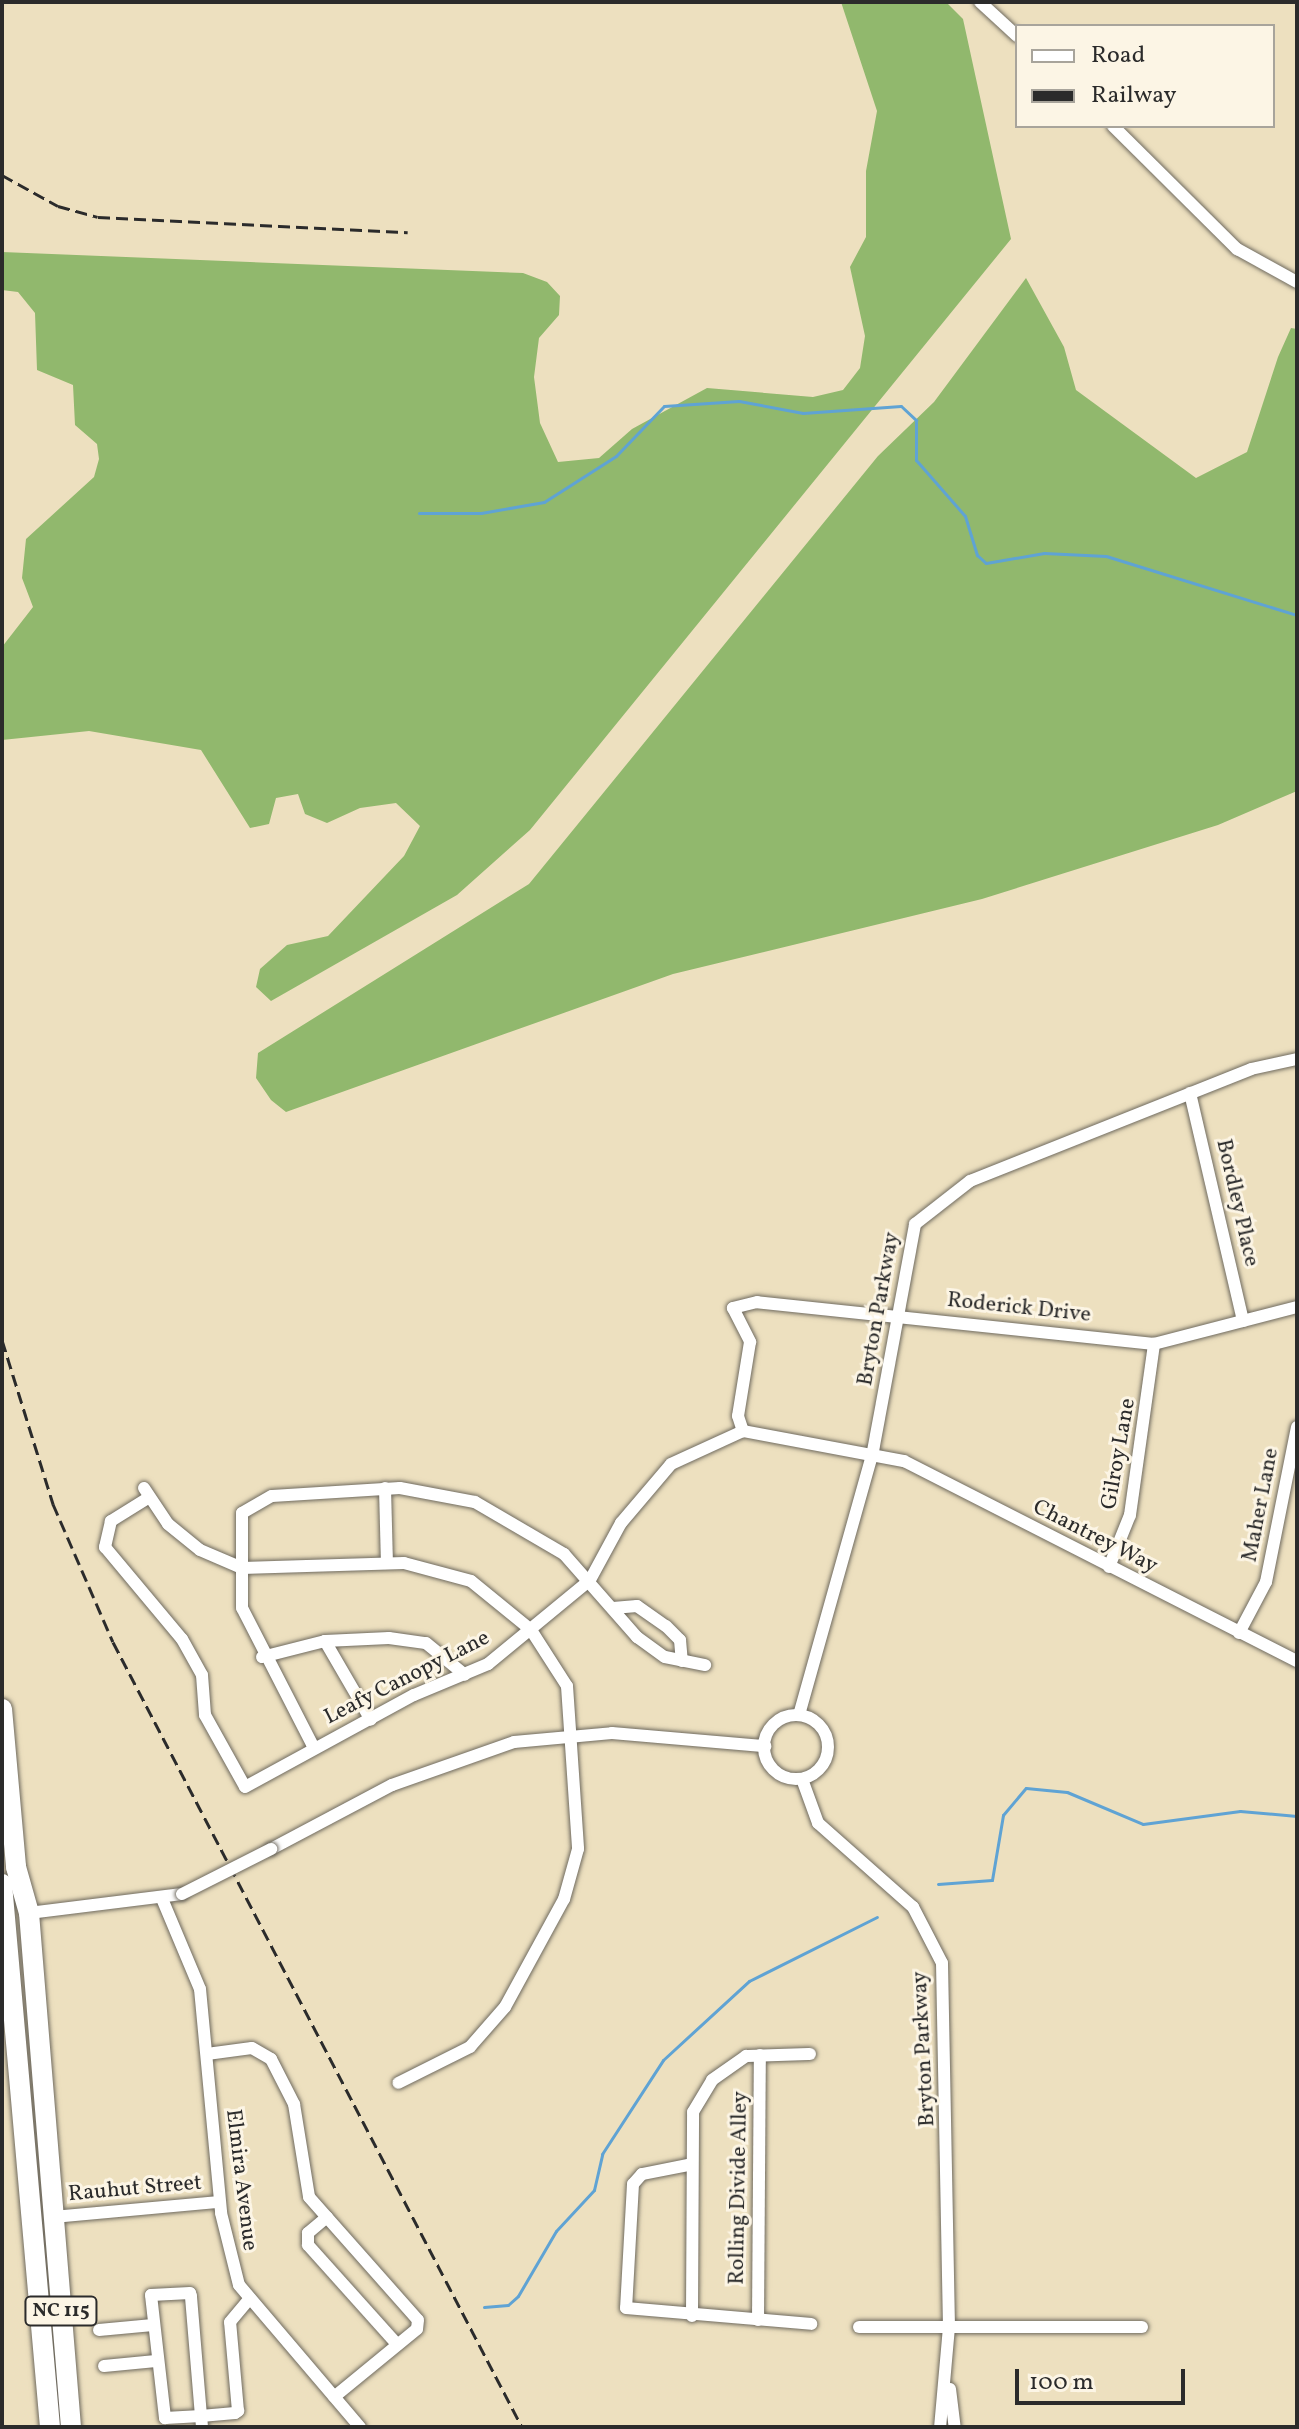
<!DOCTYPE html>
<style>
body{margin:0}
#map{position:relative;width:1299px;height:2429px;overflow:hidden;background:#ede0bf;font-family:Vollkorn,serif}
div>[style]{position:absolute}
.forest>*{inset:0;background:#91b86d}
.stream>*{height:3px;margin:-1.5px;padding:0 1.5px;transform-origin:1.5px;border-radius:1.5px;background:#5fa3d4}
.roads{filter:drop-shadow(0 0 2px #6f6a5f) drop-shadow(0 0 2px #6f6a5f)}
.minor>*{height:12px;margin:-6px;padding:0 6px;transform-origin:6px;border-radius:6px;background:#fff}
.minor>.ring{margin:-6px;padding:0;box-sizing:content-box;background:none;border:12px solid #fff;border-radius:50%}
.primary>*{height:20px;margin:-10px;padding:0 10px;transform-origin:10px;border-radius:10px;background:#fff}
.rail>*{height:3px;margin-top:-1.5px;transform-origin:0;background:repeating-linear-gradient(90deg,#2b2b2b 0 12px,transparent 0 18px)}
.bridges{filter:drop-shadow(0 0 2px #6f6a5f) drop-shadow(0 0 2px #6f6a5f)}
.minor-bridge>*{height:12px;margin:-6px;padding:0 6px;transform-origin:6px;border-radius:6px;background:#fff}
span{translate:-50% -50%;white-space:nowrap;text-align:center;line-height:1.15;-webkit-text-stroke:6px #fcf5e5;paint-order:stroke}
.shield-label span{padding:2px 6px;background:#fcf5e5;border:2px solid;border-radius:6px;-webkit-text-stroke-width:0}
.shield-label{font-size:20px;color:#2b2b2b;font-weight:700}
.street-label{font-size:22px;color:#2b2b2b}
.frame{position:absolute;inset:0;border:4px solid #2b2b2b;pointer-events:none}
.legend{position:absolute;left:1015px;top:24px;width:260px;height:104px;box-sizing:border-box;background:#fcf5e5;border:2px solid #a8a49b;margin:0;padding:10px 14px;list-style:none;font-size:24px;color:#2b2b2b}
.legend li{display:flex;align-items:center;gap:16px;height:40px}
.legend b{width:40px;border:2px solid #a8a49b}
.scale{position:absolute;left:1015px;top:2369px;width:170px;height:36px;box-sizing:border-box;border:4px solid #2b2b2b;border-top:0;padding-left:10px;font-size:24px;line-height:28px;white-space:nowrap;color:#2b2b2b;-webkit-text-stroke:6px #fcf5e5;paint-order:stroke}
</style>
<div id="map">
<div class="forest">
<div style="clip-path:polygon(841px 2px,946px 2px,963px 19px,1011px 239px,530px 830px,457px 895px,271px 1001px,256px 987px,260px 969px,287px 945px,328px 936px,404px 856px,420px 826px,396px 803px,360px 808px,327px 823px,305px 814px,298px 794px,276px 798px,269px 824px,250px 828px,201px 750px,89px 731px,2px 740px,2px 647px,33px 607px,22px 578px,26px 539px,94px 477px,99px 459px,97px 444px,75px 425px,73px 385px,37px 370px,35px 313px,18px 292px,2px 290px,2px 252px,523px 273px,547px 282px,560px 296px,559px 315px,539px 338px,534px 377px,540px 423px,558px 462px,599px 458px,632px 429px,707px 388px,813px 397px,843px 390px,860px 368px,865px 336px,850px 267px,866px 237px,866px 171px,877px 111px)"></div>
<div style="clip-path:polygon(1026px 278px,1064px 347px,1076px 390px,1196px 478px,1247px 452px,1278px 357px,1291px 328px,1297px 329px,1297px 791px,1218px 825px,982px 899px,673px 974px,286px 1112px,271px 1100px,256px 1078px,258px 1053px,529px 884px,878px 456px,934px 402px)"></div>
</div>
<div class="stream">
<div style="left:419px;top:513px;width:62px"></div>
<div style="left:481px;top:513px;width:64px;rotate:-9.9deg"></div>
<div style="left:544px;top:502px;width:85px;rotate:-32.6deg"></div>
<div style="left:616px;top:456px;width:69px;rotate:-46.2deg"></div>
<div style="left:664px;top:406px;width:75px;rotate:-3.8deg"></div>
<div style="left:739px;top:401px;width:65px;rotate:10.6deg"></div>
<div style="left:803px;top:413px;width:98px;rotate:-4.1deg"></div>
<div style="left:901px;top:406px;width:21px;rotate:43deg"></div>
<div style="left:916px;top:420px;width:40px;rotate:90deg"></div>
<div style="left:916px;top:460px;width:74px;rotate:48.8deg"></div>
<div style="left:965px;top:516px;width:41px;rotate:72.9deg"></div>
<div style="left:977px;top:555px;width:12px;rotate:42deg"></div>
<div style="left:986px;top:563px;width:59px;rotate:-9.8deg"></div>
<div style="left:1044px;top:553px;width:62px;rotate:2.8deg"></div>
<div style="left:1106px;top:556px;width:200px;rotate:17.2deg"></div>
<div style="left:938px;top:1884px;width:54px;rotate:-4.2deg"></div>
<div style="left:992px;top:1880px;width:66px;rotate:-80.4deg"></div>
<div style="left:1003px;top:1815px;width:35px;rotate:-50deg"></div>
<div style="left:1026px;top:1788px;width:41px;rotate:5.6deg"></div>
<div style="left:1067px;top:1792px;width:82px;rotate:22.8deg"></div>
<div style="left:1143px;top:1824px;width:98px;rotate:-7.6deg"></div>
<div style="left:1240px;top:1811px;width:57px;rotate:5deg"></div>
<div style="left:484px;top:2307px;width:24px;rotate:-5deg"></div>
<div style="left:508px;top:2305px;width:13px;rotate:-42deg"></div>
<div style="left:518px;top:2296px;width:75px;rotate:-59.7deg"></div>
<div style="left:556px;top:2231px;width:56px;rotate:-47.2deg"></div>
<div style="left:594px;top:2190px;width:37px;rotate:-77deg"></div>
<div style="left:602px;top:2154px;width:112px;rotate:-57deg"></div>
<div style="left:663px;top:2060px;width:117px;rotate:-42.6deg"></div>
<div style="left:749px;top:1981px;width:143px;rotate:-26.6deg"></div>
</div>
<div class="roads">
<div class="minor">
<div style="left:980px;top:2px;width:50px;rotate:42.6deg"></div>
<div style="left:1113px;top:126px;width:175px;rotate:44.8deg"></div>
<div style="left:1237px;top:249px;width:68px;rotate:28.8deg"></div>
<div style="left:1190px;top:1093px;width:234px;rotate:76.9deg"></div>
<div style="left:1297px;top:1307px;width:148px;rotate:165.5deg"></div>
<div style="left:1154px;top:1344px;width:399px;rotate:-174deg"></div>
<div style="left:757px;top:1302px;width:25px;rotate:166deg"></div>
<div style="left:733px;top:1308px;width:38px;rotate:63deg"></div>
<div style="left:750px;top:1342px;width:75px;rotate:99.2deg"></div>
<div style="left:738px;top:1416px;width:16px;rotate:72deg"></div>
<div style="left:743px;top:1431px;width:164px;rotate:10.6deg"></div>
<div style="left:904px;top:1461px;width:441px;rotate:27deg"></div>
<div style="left:144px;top:1488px;width:43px;rotate:56.3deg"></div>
<div style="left:168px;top:1524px;width:41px;rotate:39.1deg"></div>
<div style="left:200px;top:1550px;width:46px;rotate:23.2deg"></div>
<div style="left:242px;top:1568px;width:162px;rotate:-1.8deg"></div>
<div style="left:404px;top:1563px;width:69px;rotate:15deg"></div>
<div style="left:471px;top:1581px;width:77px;rotate:39.2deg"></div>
<div style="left:531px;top:1630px;width:67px;rotate:57.3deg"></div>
<div style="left:567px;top:1686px;width:163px;rotate:86.1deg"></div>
<div style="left:578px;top:1849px;width:52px;rotate:105.6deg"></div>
<div style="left:564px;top:1899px;width:123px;rotate:118.6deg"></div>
<div style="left:505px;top:2007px;width:53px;rotate:131.2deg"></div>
<div style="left:470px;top:2047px;width:80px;rotate:153.4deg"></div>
<div style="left:385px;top:1488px;width:75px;rotate:88.5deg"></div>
<div style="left:148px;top:1498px;width:44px;rotate:148.1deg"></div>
<div style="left:111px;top:1521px;width:27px;rotate:103deg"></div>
<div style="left:105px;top:1547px;width:120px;rotate:50.1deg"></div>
<div style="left:182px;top:1639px;width:41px;rotate:60.9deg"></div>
<div style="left:202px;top:1675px;width:40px;rotate:85.7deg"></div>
<div style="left:205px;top:1715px;width:82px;rotate:60.9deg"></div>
<div style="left:245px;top:1787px;width:192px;rotate:-28.6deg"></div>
<div style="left:414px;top:1695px;width:80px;rotate:-22.7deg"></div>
<div style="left:488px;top:1664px;width:132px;rotate:-39.5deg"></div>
<div style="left:590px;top:1580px;width:65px;rotate:-61.5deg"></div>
<div style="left:621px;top:1523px;width:77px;rotate:-49.7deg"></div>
<div style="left:671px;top:1464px;width:79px;rotate:-24.6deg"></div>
<div style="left:1109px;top:1567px;width:56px;rotate:-68deg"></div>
<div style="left:1130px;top:1515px;width:173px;rotate:-82deg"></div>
<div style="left:613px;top:1608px;width:24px;rotate:-5deg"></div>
<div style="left:637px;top:1606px;width:35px;rotate:35deg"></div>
<div style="left:666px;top:1626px;width:20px;rotate:45deg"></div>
<div style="left:680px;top:1640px;width:21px;rotate:85deg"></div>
<div style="left:1239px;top:1633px;width:58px;rotate:-62.1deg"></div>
<div style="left:1266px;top:1582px;width:158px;rotate:-78.7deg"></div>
<div style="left:325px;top:1641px;width:91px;rotate:59.8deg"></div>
<div style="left:262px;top:1657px;width:65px;rotate:-14.3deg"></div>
<div style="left:325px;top:1641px;width:64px;rotate:-2.7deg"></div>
<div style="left:389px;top:1638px;width:37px;rotate:8deg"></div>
<div style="left:426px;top:1643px;width:50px;rotate:39.4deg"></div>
<div class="ring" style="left:764px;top:1715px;width:52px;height:52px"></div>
<div style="left:799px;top:1715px;width:274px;rotate:-74.3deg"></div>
<div style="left:873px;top:1451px;width:231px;rotate:-79.5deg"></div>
<div style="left:915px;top:1224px;width:70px;rotate:-38deg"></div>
<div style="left:970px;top:1181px;width:302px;rotate:-21.7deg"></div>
<div style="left:1251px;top:1069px;width:47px;rotate:-12.3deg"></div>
<div style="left:314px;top:1748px;width:157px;rotate:-117.2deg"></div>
<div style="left:242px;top:1608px;width:95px;rotate:-90deg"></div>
<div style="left:242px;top:1513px;width:34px;rotate:-30deg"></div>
<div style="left:272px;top:1496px;width:128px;rotate:-3.6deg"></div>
<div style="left:400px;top:1488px;width:76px;rotate:10.6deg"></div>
<div style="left:475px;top:1502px;width:103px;rotate:30.3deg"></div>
<div style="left:564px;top:1554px;width:111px;rotate:48.7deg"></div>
<div style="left:637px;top:1637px;width:34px;rotate:36deg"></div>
<div style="left:665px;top:1657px;width:41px;rotate:11.3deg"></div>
<div style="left:802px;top:1779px;width:47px;rotate:70deg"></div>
<div style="left:818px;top:1823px;width:127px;rotate:41.5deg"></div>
<div style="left:913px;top:1907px;width:63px;rotate:62.6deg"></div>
<div style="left:942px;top:1963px;width:364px;rotate:88.9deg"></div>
<div style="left:949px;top:2327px;width:100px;rotate:95.1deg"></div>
<div style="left:271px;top:1849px;width:137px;rotate:-27.9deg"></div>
<div style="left:392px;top:1785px;width:129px;rotate:-19.4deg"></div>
<div style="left:514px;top:1742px;width:98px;rotate:-5.2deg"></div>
<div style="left:612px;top:1733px;width:154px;rotate:4.9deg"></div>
<div style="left:163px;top:1901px;width:95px;rotate:67.2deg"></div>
<div style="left:200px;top:1989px;width:225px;rotate:84.6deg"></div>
<div style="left:221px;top:2213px;width:74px;rotate:76deg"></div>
<div style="left:239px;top:2285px;width:187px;rotate:49.6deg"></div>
<div style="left:29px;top:1913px;width:154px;rotate:-7.1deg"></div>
<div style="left:207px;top:2054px;width:45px;rotate:-7.6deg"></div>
<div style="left:252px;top:2048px;width:22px;rotate:30deg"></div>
<div style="left:271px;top:2059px;width:51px;rotate:62.9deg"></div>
<div style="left:294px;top:2104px;width:94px;rotate:80.8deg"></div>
<div style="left:309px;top:2197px;width:164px;rotate:48.5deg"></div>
<div style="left:418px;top:2320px;width:9px;rotate:96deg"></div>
<div style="left:417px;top:2329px;width:107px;rotate:140.7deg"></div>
<div style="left:688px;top:2165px;width:47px;rotate:168.9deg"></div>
<div style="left:642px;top:2174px;width:13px;rotate:132deg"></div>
<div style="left:633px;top:2184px;width:124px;rotate:93.2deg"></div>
<div style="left:626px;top:2308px;width:186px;rotate:4.9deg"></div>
<div style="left:53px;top:2217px;width:167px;rotate:-5.2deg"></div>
<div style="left:327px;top:2217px;width:25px;rotate:140deg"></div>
<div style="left:308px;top:2233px;width:12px;rotate:90deg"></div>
<div style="left:308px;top:2245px;width:130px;rotate:48.1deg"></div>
<div style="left:692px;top:2316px;width:204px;rotate:-89.7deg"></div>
<div style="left:693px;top:2112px;width:37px;rotate:-59deg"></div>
<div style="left:712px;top:2080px;width:42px;rotate:-35.2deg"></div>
<div style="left:746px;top:2056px;width:64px;rotate:-1.8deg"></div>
<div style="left:758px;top:2320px;width:265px;rotate:-89.6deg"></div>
<div style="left:859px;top:2327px;width:283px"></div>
<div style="left:99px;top:2330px;width:54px;rotate:-5.3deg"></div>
<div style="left:104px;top:2366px;width:52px;rotate:-5.5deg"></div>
<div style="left:950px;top:2389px;width:38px;rotate:83deg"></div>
<div style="left:202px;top:2427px;width:11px;rotate:-95deg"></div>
<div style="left:201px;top:2416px;width:120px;rotate:-94.8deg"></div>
<div style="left:191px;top:2296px;width:3px;rotate:-108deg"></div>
<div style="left:190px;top:2293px;width:39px;rotate:177deg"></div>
<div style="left:151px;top:2295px;width:124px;rotate:83.5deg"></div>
<div style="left:165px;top:2418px;width:36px;rotate:-3deg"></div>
<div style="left:201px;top:2416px;width:34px;rotate:-5deg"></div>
<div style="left:235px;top:2413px;width:4px;rotate:-34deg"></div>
<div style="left:238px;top:2411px;width:89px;rotate:-95.1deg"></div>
<div style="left:230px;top:2322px;width:31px;rotate:-50deg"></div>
</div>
<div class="primary">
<div style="left:2px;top:1709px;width:159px;rotate:84.9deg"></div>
<div style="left:16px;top:1867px;width:48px;rotate:74.2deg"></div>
<div style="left:29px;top:1913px;width:516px;rotate:85.33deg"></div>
<div style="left:2px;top:1884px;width:545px;rotate:84.95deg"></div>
</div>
</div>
<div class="rail">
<div style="left:2px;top:175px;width:64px;rotate:29deg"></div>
<div style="left:58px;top:206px;width:41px;rotate:15.4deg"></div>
<div style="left:98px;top:217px;width:310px;rotate:2.8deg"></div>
<div style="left:2px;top:1340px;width:172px;rotate:72.7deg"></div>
<div style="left:53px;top:1504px;width:150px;rotate:66.5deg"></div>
<div style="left:113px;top:1642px;width:885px;rotate:62.48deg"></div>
</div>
<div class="bridges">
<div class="minor-bridge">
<div style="left:182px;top:1894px;width:100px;rotate:-26.8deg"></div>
</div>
</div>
<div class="shield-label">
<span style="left:61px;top:2311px">NC 115</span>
</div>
<div class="street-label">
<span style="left:1237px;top:1203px;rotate:77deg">Bordley Place</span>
<span style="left:1019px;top:1308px;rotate:6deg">Roderick Drive</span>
<span style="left:879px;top:1309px;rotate:-80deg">Bryton Parkway</span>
<span style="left:1119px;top:1454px;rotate:-80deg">Gilroy Lane</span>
<span style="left:1261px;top:1505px;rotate:-79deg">Maher Lane</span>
<span style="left:1095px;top:1537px;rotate:27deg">Chantrey Way</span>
<span style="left:407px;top:1678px;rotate:-27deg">Leafy Canopy Lane</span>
<span style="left:924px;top:2049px;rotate:-93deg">Bryton Parkway</span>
<span style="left:241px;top:2180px;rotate:83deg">Elmira Avenue</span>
<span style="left:739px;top:2188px;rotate:-89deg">Rolling Divide Alley</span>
<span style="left:135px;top:2189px;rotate:-5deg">Rauhut Street</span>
</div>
<div class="frame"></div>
<ul class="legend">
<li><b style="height:10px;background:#fff"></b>Road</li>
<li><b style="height:10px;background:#2b2b2b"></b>Railway</li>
</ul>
<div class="scale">100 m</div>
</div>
